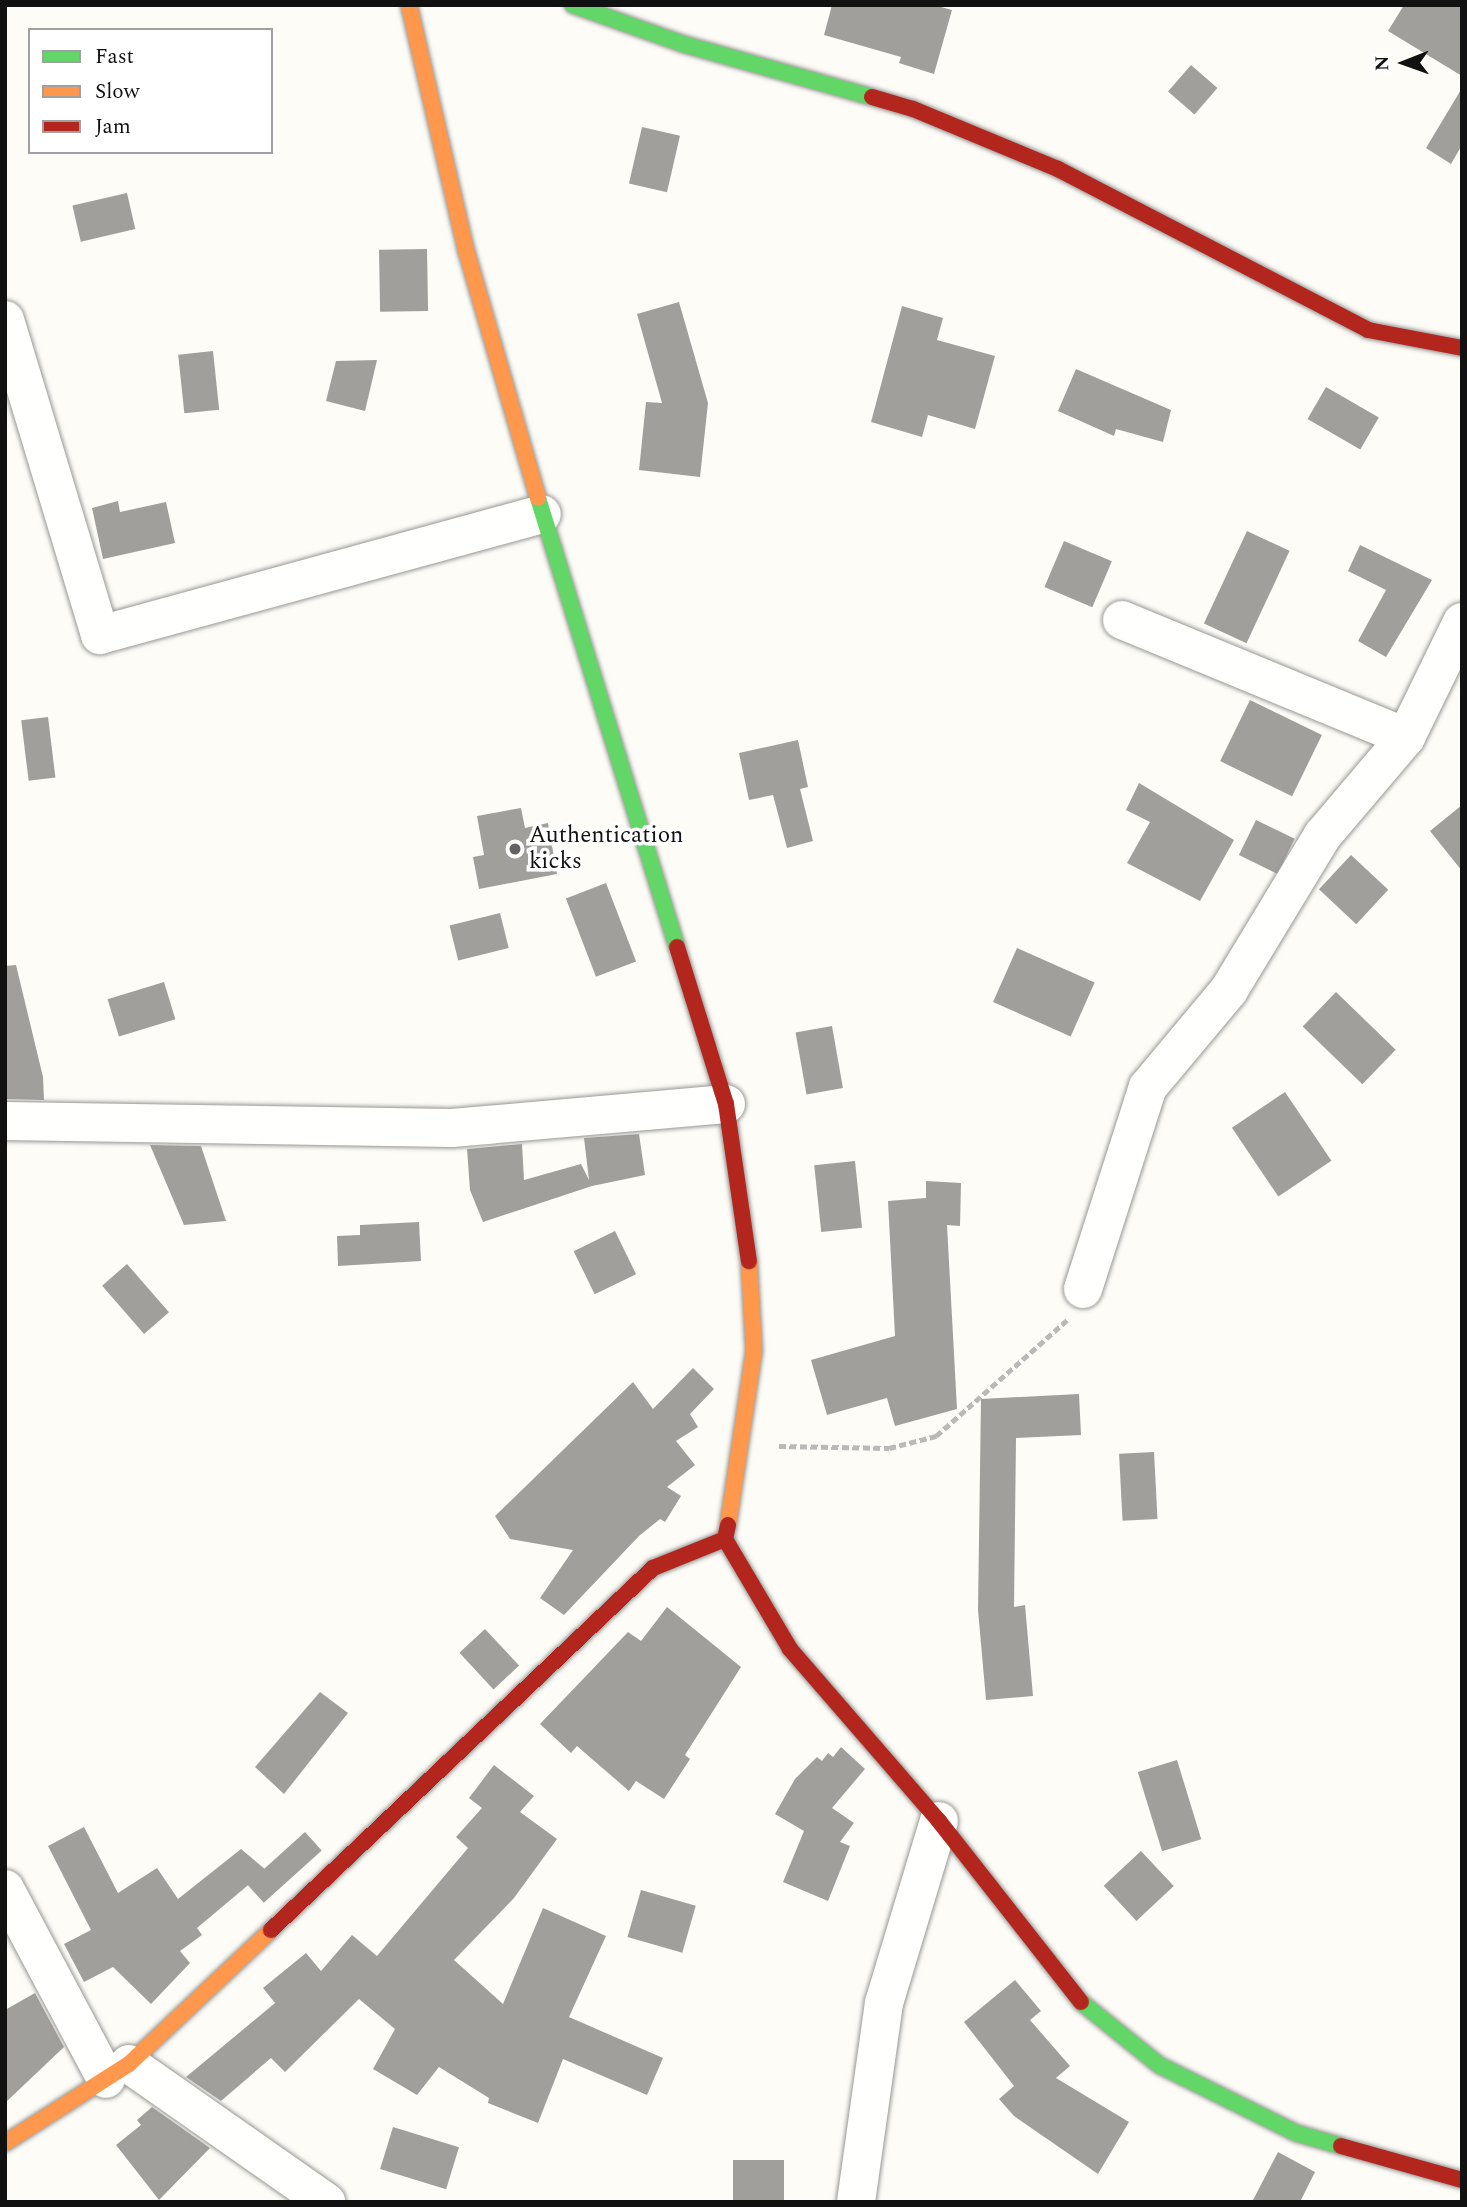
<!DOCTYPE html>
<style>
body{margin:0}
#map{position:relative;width:1467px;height:2207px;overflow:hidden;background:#fdfcf7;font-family:Spectral,serif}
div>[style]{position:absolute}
.building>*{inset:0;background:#a19f9c;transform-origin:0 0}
.path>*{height:4.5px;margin-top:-2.25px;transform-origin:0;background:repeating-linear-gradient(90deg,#b9b9b8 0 7px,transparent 0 10.5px)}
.roads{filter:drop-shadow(0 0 2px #979795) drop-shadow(0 0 2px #979795)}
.street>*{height:38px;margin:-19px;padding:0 19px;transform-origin:19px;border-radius:19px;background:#fffffe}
.fast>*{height:16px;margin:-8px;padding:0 8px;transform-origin:8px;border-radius:8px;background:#63d668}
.slow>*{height:16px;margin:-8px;padding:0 8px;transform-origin:8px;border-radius:8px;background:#ff974d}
.jam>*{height:16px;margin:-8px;padding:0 8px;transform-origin:8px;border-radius:8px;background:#b3261e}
.dots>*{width:19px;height:19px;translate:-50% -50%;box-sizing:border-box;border:4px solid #fff;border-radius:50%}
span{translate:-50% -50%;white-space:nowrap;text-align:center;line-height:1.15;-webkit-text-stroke:7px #fff;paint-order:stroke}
.poi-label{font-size:23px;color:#111}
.left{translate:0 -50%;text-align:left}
.frame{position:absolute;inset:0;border:7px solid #111;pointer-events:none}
.legend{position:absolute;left:28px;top:28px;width:245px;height:126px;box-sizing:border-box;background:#fff;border:2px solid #a0a0a0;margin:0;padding:9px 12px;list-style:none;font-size:21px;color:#111}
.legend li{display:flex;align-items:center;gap:14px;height:35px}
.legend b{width:35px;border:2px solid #a0a0a0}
.north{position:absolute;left:1369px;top:28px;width:70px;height:70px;-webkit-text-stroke:5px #fff;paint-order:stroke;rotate:269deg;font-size:19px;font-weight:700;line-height:28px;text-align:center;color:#111}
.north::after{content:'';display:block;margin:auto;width:24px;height:32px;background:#111;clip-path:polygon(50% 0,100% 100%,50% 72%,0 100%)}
</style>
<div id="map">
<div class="building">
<div style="clip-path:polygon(832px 5px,934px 5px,952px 10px,934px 74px,899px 63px,901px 57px,824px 35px)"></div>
<div style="clip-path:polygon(1404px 5px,1462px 5px,1462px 76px,1388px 31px)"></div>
<div style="left:1191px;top:65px;width:35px;height:35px;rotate:41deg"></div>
<div style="clip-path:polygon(1462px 88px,1462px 145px,1451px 164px,1426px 148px)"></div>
<div style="left:642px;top:127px;width:39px;height:58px;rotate:13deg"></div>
<div style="left:127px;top:193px;width:37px;height:56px;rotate:77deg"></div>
<div style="left:427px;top:249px;width:62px;height:48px;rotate:89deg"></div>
<div style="clip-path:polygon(679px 302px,708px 403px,700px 477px,639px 470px,646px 402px,662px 403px,637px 314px)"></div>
<div style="clip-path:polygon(902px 306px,943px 318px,937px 340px,995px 356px,975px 429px,928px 415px,922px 437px,871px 422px)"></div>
<div style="left:213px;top:351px;width:59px;height:35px;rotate:84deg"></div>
<div style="clip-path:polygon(377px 360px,365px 411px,326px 401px,336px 361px)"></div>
<div style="clip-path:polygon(1076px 369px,1171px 410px,1163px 442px,1116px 429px,1114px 436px,1058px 411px)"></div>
<div style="left:1326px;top:387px;width:61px;height:37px;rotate:30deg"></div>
<div style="clip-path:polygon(118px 501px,120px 512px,166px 502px,175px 543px,103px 559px,92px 508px)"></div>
<div style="left:1247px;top:531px;width:47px;height:102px;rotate:25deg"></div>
<div style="left:1064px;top:541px;width:52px;height:50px;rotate:23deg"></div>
<div style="clip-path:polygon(1360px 545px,1432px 580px,1386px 657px,1358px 641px,1386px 590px,1348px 571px)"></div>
<div style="left:1250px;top:700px;width:80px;height:68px;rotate:26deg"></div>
<div style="left:48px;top:717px;width:61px;height:27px;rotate:83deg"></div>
<div style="clip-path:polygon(798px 740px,808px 787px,800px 789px,813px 841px,787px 848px,773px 795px,749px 800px,739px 753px)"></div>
<div style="clip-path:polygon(1139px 783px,1234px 840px,1200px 901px,1127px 863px,1150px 822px,1126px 810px)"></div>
<div style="clip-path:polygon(1462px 805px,1462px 871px,1430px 831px)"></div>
<div style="clip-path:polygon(521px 808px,525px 828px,548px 823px,557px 874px,479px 889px,473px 857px,484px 855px,477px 816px)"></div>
<div style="left:1256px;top:820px;width:43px;height:39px;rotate:26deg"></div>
<div style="left:1351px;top:855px;width:51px;height:47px;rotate:43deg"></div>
<div style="left:606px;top:883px;width:84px;height:43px;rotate:69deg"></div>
<div style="left:500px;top:913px;width:36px;height:52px;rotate:76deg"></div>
<div style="left:1017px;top:948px;width:85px;height:59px;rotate:24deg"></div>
<div style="clip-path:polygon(16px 965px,43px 1077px,44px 1100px,5px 1099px,5px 966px)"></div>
<div style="left:164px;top:982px;width:39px;height:59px;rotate:73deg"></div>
<div style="left:1336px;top:992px;width:83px;height:48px;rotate:44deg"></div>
<div style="left:832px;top:1026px;width:63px;height:37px;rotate:80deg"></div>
<div style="left:1285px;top:1092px;width:83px;height:64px;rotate:56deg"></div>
<div style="clip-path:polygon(639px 1134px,645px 1175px,592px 1186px,483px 1222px,470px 1190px,467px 1149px,522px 1144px,524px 1180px,581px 1164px,589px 1180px,584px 1138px)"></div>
<div style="clip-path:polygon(150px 1145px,201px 1146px,226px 1221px,184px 1225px)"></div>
<div style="left:855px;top:1161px;width:67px;height:41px;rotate:84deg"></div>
<div style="clip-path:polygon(926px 1181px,961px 1183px,960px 1226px,947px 1225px,957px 1409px,895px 1426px,887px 1398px,827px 1415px,811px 1360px,895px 1336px,888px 1201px,926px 1198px)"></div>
<div style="clip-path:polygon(419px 1222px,421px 1261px,338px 1266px,337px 1236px,360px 1235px,360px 1225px)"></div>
<div style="left:615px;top:1231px;width:48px;height:46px;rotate:64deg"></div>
<div style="left:127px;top:1264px;width:64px;height:33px;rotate:49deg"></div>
<div style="clip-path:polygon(693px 1368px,714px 1389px,690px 1414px,698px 1427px,676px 1441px,695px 1465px,667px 1487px,681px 1496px,665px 1522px,660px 1519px,639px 1536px,564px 1615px,540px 1598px,573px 1550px,510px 1539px,495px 1516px,633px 1382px,653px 1409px)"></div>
<div style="clip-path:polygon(1079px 1394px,1081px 1435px,1016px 1438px,1014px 1607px,1025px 1605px,1033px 1696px,986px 1700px,978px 1610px,981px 1399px)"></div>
<div style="left:1154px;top:1452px;width:67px;height:35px;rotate:87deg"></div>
<div style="clip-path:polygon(667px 1607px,741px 1667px,685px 1755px,690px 1759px,664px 1799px,636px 1781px,629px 1791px,577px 1746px,571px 1753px,540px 1724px,628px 1632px,641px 1641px)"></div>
<div style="left:485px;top:1629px;width:50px;height:35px;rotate:47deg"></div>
<div style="clip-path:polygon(320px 1692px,348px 1713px,284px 1794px,255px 1767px)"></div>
<div style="clip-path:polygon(841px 1747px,865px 1769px,832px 1808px,854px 1823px,840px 1842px,850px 1846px,828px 1901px,783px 1882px,804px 1831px,775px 1814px,795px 1779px,817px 1757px,822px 1761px,828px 1753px,833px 1757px)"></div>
<div style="left:1177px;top:1760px;width:83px;height:41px;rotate:73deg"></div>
<div style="clip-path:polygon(494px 1765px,534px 1796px,520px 1812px,557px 1839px,514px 1898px,454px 1960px,503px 2004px,543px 1908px,606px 1936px,569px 2017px,663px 2058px,647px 2095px,563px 2059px,538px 2123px,488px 2103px,489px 2098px,439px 2067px,417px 2095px,373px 2069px,395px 2029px,359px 1999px,285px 2072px,271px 2058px,221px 2101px,186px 2077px,275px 2003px,263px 1988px,306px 1953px,321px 1971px,352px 1935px,377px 1956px,468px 1848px,456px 1837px,482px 1808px,469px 1798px)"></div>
<div style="clip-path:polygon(84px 1827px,118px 1893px,157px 1868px,178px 1899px,241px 1849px,266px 1870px,197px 1928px,202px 1935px,180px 1951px,190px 1963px,151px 2004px,113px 1967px,84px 1982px,64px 1944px,91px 1930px,48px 1846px)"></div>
<div style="left:305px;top:1832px;width:25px;height:78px;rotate:48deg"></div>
<div style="left:1141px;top:1851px;width:48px;height:51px;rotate:47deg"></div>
<div style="left:641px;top:1890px;width:57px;height:49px;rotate:16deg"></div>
<div style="clip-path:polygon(1015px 1980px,1041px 2011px,1030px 2020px,1070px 2066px,1056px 2078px,1129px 2122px,1098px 2174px,1014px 2116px,999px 2099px,1014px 2086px,964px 2022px)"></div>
<div style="clip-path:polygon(35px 1993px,64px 2047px,5px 2103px,5px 2010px)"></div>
<div style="clip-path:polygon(152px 2107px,210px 2148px,159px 2200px,116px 2145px,141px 2125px,137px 2120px)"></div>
<div style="left:393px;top:2127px;width:69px;height:44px;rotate:17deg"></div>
<div style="clip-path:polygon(1278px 2152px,1315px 2172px,1300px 2202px,1252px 2202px)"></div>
<div style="left:733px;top:2160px;width:51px;height:42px"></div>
</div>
<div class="path">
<div style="left:779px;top:1446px;width:110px;rotate:1deg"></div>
<div style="left:889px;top:1448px;width:49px;rotate:-14.3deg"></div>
<div style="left:936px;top:1436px;width:175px;rotate:-41.5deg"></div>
</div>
<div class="roads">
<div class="street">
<div style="left:5px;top:320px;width:329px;rotate:73.2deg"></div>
<div style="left:100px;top:635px;width:458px;rotate:-15.3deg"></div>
<div style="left:1122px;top:620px;width:307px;rotate:22.4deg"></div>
<div style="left:5px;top:1121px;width:447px;rotate:0.9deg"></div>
<div style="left:452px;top:1128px;width:275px;rotate:-5deg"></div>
<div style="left:1083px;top:1289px;width:212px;rotate:-72.2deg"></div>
<div style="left:1148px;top:1087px;width:126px;rotate:-50.1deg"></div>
<div style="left:1229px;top:990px;width:181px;rotate:-58.8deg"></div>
<div style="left:1323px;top:835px;width:128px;rotate:-49.7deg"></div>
<div style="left:1406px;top:737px;width:128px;rotate:-64deg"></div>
<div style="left:5px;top:1889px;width:215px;rotate:62deg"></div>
<div style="left:129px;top:2064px;width:241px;rotate:35deg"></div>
<div style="left:856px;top:2202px;width:201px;rotate:-82deg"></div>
<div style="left:884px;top:2003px;width:190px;rotate:-73.2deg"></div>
</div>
<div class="fast">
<div style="left:573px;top:5px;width:117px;rotate:19.5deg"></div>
<div style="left:683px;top:44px;width:196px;rotate:15.7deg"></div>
<div style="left:538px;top:498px;width:470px;rotate:72.8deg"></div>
<div style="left:1081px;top:2002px;width:100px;rotate:38.9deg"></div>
<div style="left:1159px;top:2065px;width:153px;rotate:26.4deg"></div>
<div style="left:1296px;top:2133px;width:47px;rotate:16.1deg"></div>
</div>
<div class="slow">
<div style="left:409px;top:5px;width:252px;rotate:76.9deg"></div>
<div style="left:466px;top:250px;width:258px;rotate:73.8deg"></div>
<div style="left:728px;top:1525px;width:177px;rotate:-81.5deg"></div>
<div style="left:754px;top:1350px;width:89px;rotate:-93.2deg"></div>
<div style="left:5px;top:2143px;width:147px;rotate:-32.5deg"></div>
<div style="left:129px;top:2064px;width:195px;rotate:-43.3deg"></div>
</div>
<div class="jam">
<div style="left:872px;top:97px;width:43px;rotate:16.3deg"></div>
<div style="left:913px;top:109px;width:157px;rotate:22.5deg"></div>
<div style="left:1058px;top:169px;width:349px;rotate:27.4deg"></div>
<div style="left:1368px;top:330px;width:96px;rotate:10.8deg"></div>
<div style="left:677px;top:947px;width:164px;rotate:72.7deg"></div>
<div style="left:726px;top:1104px;width:159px;rotate:81.7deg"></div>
<div style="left:728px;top:1525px;width:14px;rotate:102deg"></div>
<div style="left:725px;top:1539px;width:128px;rotate:59.4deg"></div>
<div style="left:790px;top:1649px;width:228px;rotate:49.1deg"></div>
<div style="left:939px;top:1821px;width:230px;rotate:51.9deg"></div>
<div style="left:271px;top:1930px;width:526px;rotate:-43.46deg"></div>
<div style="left:653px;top:1568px;width:78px;rotate:-21.9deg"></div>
<div style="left:1341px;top:2146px;width:126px;rotate:15.7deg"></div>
</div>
</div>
<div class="dots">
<div style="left:515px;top:849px;background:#646362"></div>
</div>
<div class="poi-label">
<span class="left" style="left:529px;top:849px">Authentication<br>kicks</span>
</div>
<div class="frame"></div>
<ul class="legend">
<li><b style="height:9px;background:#63d668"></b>Fast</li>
<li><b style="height:9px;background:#ff974d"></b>Slow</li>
<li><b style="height:9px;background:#b3261e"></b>Jam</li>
</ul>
<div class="north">N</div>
</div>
